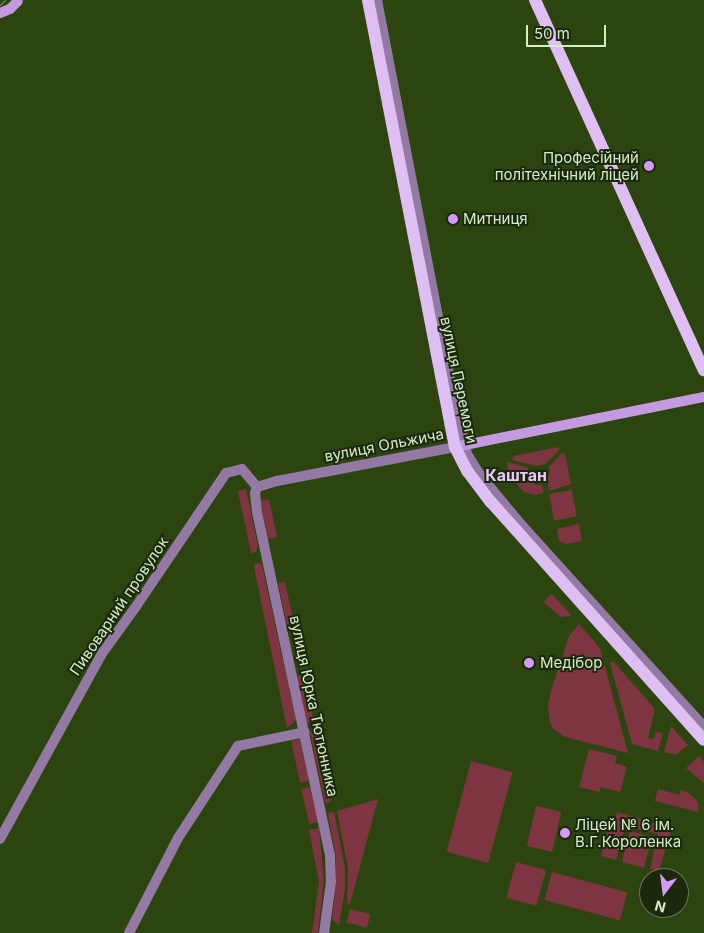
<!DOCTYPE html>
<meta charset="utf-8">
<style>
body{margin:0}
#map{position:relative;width:704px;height:933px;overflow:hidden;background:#2c450f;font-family:Inter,sans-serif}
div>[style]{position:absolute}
.green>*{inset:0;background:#7d3541;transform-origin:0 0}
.street>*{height:10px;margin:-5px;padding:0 5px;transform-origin:5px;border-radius:5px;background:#9379a4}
.secondary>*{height:10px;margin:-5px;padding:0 5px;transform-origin:5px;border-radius:5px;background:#c39adf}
.primary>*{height:12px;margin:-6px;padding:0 6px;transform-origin:6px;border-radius:6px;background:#debef3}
.tram>*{height:1px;margin:-0.5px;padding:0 0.5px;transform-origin:0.5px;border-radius:0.5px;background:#80976a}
.dots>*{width:14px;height:14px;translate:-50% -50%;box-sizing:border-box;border:2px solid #1a290b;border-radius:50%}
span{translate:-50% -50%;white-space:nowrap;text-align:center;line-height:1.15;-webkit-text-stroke:4px #1a290b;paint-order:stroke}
.poi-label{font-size:15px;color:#d6ebc6}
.right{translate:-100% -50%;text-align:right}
.left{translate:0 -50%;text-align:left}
.street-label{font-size:15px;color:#d6ebc6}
.neighbourhood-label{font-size:16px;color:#e8c8fd;font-weight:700}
.north{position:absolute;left:639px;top:868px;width:50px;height:50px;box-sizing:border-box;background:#1a290b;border:1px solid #657756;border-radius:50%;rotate:195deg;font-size:14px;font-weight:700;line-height:20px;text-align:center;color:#d6ebc6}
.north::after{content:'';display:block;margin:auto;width:18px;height:22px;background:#d59bfa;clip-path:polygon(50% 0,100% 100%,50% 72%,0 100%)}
.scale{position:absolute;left:526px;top:25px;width:80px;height:22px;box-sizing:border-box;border:2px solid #d6ebc6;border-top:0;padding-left:6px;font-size:15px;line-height:18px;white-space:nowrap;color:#d6ebc6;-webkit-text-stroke:4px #1a290b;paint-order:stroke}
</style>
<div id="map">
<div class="green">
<div style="clip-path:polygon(559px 447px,559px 450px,545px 464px,537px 466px,512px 460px,513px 456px)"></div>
<div style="clip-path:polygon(562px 453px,565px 454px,571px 484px,549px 491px,547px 477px,550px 472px,549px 467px)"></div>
<div style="clip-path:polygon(507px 462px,528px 468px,529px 479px,536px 485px,542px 485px,544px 493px,534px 495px,524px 492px,510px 477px)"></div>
<div style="clip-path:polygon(246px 489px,258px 546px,256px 552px,251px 553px,238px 491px)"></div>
<div style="left:572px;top:490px;width:27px;height:23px;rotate:80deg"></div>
<div style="left:269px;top:499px;width:39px;height:9px;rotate:78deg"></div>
<div style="clip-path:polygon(579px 524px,582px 541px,566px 544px,559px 541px,557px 529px)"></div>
<div style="clip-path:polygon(259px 563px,262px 565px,296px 720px,287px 728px,256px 577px,254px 564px)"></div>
<div style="left:285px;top:582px;width:45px;height:7px;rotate:78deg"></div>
<div style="clip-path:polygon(552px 594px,571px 615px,570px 616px,561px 617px,543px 602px)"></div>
<div style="clip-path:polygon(579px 624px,600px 648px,628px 753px,565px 737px,553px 729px,550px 722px,548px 705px,551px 691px,569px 636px)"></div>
<div style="clip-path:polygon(613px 661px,655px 709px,648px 738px,654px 739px,656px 732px,663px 733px,658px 751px,632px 744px,610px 663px)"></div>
<div style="left:304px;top:675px;width:48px;height:8px;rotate:78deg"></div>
<div style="clip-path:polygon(671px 726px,688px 745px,676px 755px,664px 752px)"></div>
<div style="left:316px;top:731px;width:72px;height:6px;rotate:78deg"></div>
<div style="left:300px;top:739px;width:43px;height:9px;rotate:78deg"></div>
<div style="clip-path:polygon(589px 749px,617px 756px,615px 763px,627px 767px,620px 792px,601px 787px,599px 792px,579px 787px)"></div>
<div style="clip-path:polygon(699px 756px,704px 762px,704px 783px,686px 768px)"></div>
<div style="left:471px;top:761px;width:43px;height:94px;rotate:15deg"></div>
<div style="left:310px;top:787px;width:36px;height:9px;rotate:77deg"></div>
<div style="clip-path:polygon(658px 789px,679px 795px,681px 790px,689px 793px,698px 802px,698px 812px,655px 801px)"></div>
<div style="clip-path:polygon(378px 799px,350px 904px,347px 903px,348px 868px,337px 811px)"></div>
<div style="left:536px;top:806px;width:26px;height:41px;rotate:13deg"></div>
<div style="clip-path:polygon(334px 812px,345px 868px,345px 889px,339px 925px,332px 919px,336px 884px,336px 857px,328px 813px)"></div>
<div style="clip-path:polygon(617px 812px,672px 828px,659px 871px,650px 869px,658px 834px,625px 826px,616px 860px,601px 856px,610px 820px,614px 820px)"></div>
<div style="clip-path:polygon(319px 828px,324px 881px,318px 933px,312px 933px,319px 881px,309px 830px)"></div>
<div style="left:630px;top:831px;width:23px;height:32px;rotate:15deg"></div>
<div style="left:516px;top:862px;width:31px;height:37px;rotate:15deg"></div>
<div style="left:552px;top:872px;width:78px;height:29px;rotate:15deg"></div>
<div style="left:350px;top:909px;width:21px;height:14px;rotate:14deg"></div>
</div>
<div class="street">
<div style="left:377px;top:0;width:412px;rotate:79.1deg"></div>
<div style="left:455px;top:405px;width:50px;rotate:76.2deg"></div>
<div style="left:467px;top:454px;width:25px;rotate:58deg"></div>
<div style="left:480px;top:475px;width:61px;rotate:50.3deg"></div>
<div style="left:519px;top:522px;width:276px;rotate:47.9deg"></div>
<div style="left:257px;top:487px;width:6px;rotate:108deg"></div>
<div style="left:255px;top:493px;width:19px;rotate:84deg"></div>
<div style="left:257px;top:512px;width:352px;rotate:78deg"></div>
<div style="left:330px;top:856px;width:26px;rotate:88deg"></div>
<div style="left:331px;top:882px;width:51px;rotate:97.8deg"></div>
<div style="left:257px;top:487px;width:21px;rotate:-17deg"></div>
<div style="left:277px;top:481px;width:181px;rotate:-10.8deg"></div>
<div style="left:0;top:839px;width:213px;rotate:-61.2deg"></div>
<div style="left:103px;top:652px;width:54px;rotate:-54deg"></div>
<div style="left:135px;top:608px;width:163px;rotate:-56deg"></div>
<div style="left:226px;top:473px;width:16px;rotate:-14deg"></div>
<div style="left:242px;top:469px;width:23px;rotate:50deg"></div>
<div style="left:129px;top:933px;width:107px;rotate:-62.7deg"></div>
<div style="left:178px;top:838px;width:110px;rotate:-56.9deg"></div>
<div style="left:238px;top:746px;width:68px;rotate:-11.8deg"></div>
</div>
<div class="secondary">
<div style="left:0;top:13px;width:11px;rotate:-22deg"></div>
<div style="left:10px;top:9px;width:11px;rotate:-45deg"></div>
<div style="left:455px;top:447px;width:254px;rotate:-11.4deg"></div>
</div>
<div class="primary">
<div style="left:368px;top:0;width:455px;rotate:79deg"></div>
<div style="left:455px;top:447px;width:28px;rotate:63deg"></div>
<div style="left:468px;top:472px;width:38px;rotate:53deg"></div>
<div style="left:491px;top:502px;width:319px;rotate:48.2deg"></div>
<div style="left:535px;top:0;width:407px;rotate:65.5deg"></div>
</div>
<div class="tram">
<div style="left:0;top:5px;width:7px;rotate:-45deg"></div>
</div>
<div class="dots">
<div style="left:649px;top:166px;background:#d59bfa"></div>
<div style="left:453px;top:219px;background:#d59bfa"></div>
<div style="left:529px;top:663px;background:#d59bfa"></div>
<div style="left:565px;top:833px;background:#d59bfa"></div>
</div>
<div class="poi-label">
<span class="right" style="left:639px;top:166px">Професійний<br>політехнічний ліцей</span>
<span class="left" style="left:463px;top:219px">Митниця</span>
<span class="left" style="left:540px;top:663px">Медібор</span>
<span class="left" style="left:575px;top:833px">Ліцей № 6 ім.<br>В.Г.Короленка</span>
</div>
<div class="street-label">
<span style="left:459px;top:380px;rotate:78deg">вулиця Перемоги</span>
<span style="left:384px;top:445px;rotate:-11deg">вулиця Ольжича</span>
<span style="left:119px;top:606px;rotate:-56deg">Пивоварний провулок</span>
<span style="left:314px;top:706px;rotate:78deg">вулиця Юрка Тютюнника</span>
</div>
<div class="neighbourhood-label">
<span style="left:516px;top:475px">Каштан</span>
</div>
<div class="north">N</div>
<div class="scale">50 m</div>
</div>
